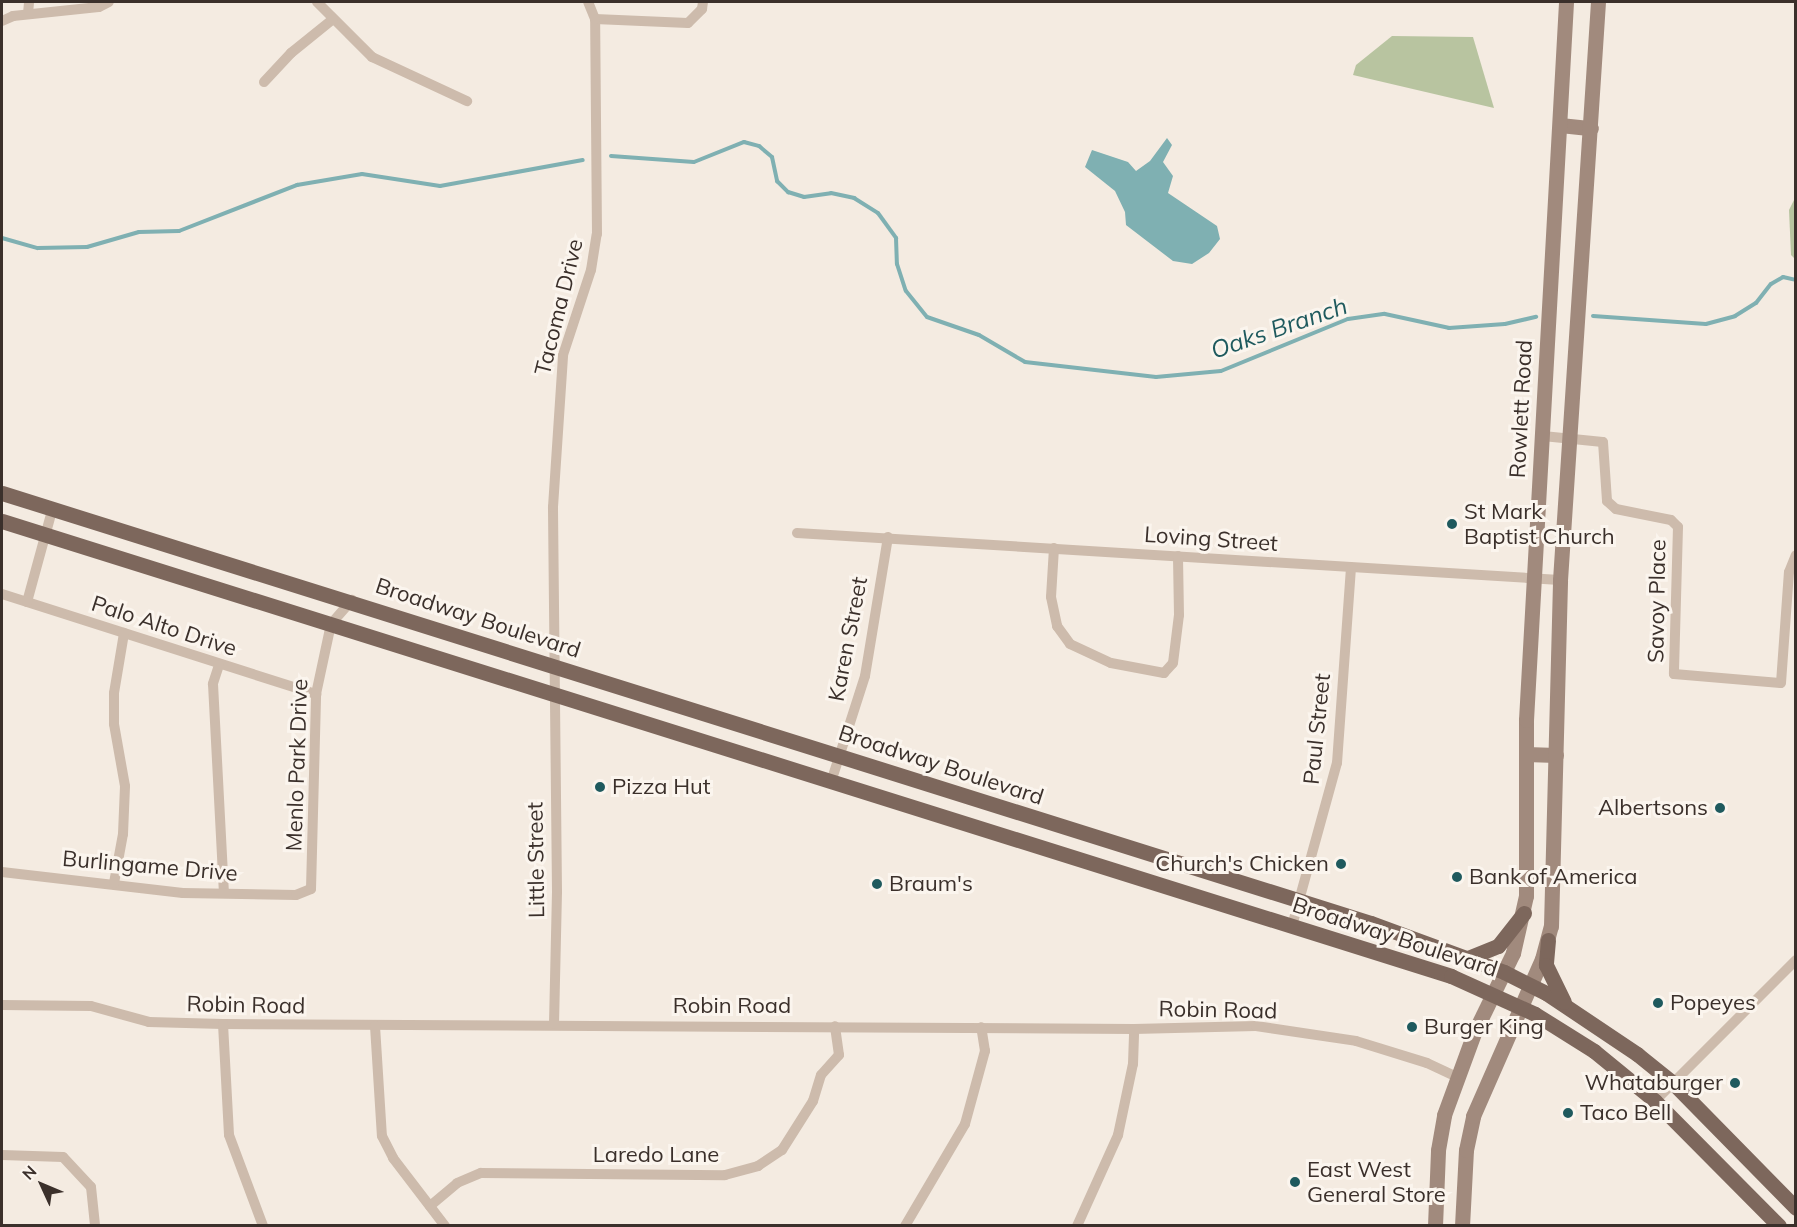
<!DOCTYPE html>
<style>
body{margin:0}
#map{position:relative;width:1797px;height:1227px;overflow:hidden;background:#f4ebe1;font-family:Mulish,sans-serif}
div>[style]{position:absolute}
.green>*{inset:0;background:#b8c4a0}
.water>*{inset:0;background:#7fb0b2}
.stream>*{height:4px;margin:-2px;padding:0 2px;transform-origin:2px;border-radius:2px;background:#7fb0b2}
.minor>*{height:10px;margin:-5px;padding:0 5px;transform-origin:5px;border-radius:5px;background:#cdbbac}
.secondary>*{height:15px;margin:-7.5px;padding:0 7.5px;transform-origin:7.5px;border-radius:7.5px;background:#a18a7d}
.primary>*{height:15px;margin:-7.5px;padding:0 7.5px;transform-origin:7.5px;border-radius:7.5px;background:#7d675c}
.dots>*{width:16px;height:16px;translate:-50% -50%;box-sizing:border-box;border:3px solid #fbf5ee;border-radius:50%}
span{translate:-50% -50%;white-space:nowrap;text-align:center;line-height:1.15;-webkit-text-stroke:6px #fbf5ee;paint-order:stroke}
.street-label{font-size:22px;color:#3b302b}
.poi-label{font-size:22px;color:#3b302b}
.left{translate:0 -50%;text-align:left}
.right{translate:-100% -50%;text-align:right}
.water-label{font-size:24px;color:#1f5a5e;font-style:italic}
.frame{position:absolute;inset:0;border:3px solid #3b302b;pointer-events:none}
.north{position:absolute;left:12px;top:1155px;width:60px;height:60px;-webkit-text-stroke:4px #fbf5ee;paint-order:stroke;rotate:314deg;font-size:16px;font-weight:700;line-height:24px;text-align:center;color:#3b302b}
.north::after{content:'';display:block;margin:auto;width:21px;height:27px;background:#3b302b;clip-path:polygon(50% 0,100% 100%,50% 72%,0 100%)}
</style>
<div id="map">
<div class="green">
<div style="clip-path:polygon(1392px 36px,1473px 37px,1494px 108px,1353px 75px,1356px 65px)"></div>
<div style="clip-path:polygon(1795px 198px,1796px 259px,1795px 259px,1791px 255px,1789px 210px)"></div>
</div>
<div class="water">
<div style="clip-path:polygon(1167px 138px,1172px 145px,1163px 162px,1173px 176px,1168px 193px,1217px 226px,1220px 239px,1209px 253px,1192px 264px,1173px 261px,1126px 225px,1125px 212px,1115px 191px,1085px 167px,1092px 150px,1128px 162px,1136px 171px,1150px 161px)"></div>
</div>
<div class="stream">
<div style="left:611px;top:156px;width:83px;rotate:4.1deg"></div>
<div style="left:694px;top:162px;width:54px;rotate:-21.8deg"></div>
<div style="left:744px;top:142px;width:16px;rotate:15deg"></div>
<div style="left:759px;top:146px;width:17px;rotate:40deg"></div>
<div style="left:772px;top:157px;width:25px;rotate:78deg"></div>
<div style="left:777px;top:181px;width:16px;rotate:45deg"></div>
<div style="left:788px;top:192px;width:17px;rotate:17deg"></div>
<div style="left:804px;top:197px;width:27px;rotate:-8deg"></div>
<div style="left:831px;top:193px;width:24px;rotate:12deg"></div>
<div style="left:854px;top:198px;width:28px;rotate:32deg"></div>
<div style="left:878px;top:213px;width:31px;rotate:54deg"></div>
<div style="left:896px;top:238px;width:26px;rotate:88deg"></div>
<div style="left:897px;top:264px;width:28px;rotate:72deg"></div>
<div style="left:906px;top:291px;width:33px;rotate:51deg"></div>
<div style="left:927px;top:317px;width:55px;rotate:19.1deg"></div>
<div style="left:979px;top:335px;width:53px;rotate:30.4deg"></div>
<div style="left:1025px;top:362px;width:132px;rotate:6.5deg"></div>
<div style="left:1156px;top:377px;width:65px;rotate:-5.3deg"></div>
<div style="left:1221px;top:371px;width:137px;rotate:-22.3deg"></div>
<div style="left:1348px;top:319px;width:37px;rotate:-8deg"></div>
<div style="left:1385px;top:314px;width:66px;rotate:12.3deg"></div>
<div style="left:1449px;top:328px;width:56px;rotate:-4.1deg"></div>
<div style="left:1505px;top:324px;width:32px;rotate:-13deg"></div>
<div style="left:2px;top:238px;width:37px;rotate:16deg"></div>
<div style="left:38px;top:248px;width:49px;rotate:-1.2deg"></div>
<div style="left:87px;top:247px;width:54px;rotate:-16.1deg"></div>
<div style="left:139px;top:232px;width:40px;rotate:-1.4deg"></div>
<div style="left:179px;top:231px;width:127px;rotate:-21.3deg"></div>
<div style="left:297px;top:185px;width:66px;rotate:-9.6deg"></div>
<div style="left:362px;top:174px;width:79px;rotate:8.7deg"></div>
<div style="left:440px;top:186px;width:145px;rotate:-10.3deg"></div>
<div style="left:1593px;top:316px;width:113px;rotate:4deg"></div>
<div style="left:1706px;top:324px;width:30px;rotate:-15deg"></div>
<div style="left:1735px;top:316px;width:25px;rotate:-32deg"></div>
<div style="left:1756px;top:303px;width:24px;rotate:-52deg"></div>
<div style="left:1771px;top:284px;width:14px;rotate:-30deg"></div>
<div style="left:1783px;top:277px;width:13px;rotate:13deg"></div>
</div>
<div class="minor">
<div style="left:317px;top:2px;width:78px;rotate:45deg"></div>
<div style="left:372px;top:57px;width:105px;rotate:24.9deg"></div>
<div style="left:28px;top:14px;width:12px;rotate:-85deg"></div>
<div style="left:595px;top:19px;width:93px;rotate:2.5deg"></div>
<div style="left:688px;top:23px;width:20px;rotate:-45deg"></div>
<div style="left:702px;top:9px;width:7px;rotate:-82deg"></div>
<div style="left:2px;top:21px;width:12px;rotate:-24deg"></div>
<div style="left:13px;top:16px;width:86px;rotate:-6deg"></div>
<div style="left:99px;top:7px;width:11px;rotate:-27deg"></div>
<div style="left:264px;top:82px;width:40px;rotate:-47deg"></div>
<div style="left:291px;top:53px;width:54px;rotate:-39deg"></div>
<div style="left:1543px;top:436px;width:60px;rotate:5.7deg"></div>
<div style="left:1603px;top:442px;width:59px;rotate:86.1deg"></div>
<div style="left:1607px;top:501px;width:12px;rotate:42deg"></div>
<div style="left:1616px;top:509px;width:56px;rotate:11.3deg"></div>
<div style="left:1671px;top:520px;width:10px;rotate:45deg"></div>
<div style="left:1678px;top:527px;width:147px;rotate:91.6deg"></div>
<div style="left:1674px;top:674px;width:107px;rotate:4.8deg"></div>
<div style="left:1781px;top:683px;width:111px;rotate:-85.9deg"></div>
<div style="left:1789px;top:572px;width:18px;rotate:-68deg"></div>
<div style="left:797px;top:533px;width:764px;rotate:3.52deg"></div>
<div style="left:1054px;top:548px;width:49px;rotate:93.5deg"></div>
<div style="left:1051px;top:597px;width:30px;rotate:78deg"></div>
<div style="left:1057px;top:626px;width:22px;rotate:54deg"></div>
<div style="left:1070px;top:644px;width:45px;rotate:24.9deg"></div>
<div style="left:1111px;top:663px;width:54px;rotate:10.7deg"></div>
<div style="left:1164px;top:673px;width:13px;rotate:-48deg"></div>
<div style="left:1173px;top:663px;width:48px;rotate:-82.9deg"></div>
<div style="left:1179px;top:615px;width:59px;rotate:-91deg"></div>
<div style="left:2px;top:594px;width:330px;rotate:17.7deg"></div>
<div style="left:27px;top:602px;width:98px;rotate:-74.7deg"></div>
<div style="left:219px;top:665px;width:20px;rotate:108deg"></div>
<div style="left:213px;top:684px;width:209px;rotate:87deg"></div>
<div style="left:831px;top:782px;width:111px;rotate:-72.2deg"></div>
<div style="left:865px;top:676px;width:141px;rotate:-80.6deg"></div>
<div style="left:2px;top:872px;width:182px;rotate:6.6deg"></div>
<div style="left:183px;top:893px;width:113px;rotate:1deg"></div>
<div style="left:296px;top:895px;width:16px;rotate:-22deg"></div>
<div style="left:311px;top:889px;width:195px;rotate:-88.5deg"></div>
<div style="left:316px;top:694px;width:72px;rotate:-77.9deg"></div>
<div style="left:331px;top:624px;width:32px;rotate:-49deg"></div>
<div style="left:114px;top:883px;width:50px;rotate:-79.6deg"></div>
<div style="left:123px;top:834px;width:48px;rotate:-87.6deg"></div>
<div style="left:125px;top:786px;width:63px;rotate:-100.1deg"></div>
<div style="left:114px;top:724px;width:31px;rotate:-90deg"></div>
<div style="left:114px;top:693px;width:61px;rotate:-80.5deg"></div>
<div style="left:1292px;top:926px;width:169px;rotate:-74.6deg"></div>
<div style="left:1337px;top:763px;width:196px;rotate:-85.9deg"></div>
<div style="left:2px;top:1005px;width:89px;rotate:0.6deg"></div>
<div style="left:91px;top:1006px;width:60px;rotate:15.4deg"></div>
<div style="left:149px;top:1022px;width:74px;rotate:1.5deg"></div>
<div style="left:223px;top:1024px;width:911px;rotate:0.31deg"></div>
<div style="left:1134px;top:1029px;width:122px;rotate:-1.4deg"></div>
<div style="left:1256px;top:1026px;width:101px;rotate:8.5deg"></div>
<div style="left:1356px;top:1041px;width:74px;rotate:17.2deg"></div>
<div style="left:1427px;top:1063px;width:33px;rotate:25deg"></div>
<div style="left:223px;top:1024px;width:111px;rotate:86.9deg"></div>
<div style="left:229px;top:1135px;width:97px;rotate:69.5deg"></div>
<div style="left:554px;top:1024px;width:132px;rotate:-88.7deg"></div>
<div style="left:557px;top:892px;width:385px;rotate:-90.6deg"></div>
<div style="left:553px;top:507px;width:152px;rotate:-86.2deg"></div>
<div style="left:563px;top:355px;width:89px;rotate:-71.8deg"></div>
<div style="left:591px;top:270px;width:36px;rotate:-81deg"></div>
<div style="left:597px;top:234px;width:215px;rotate:-90.5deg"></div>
<div style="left:595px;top:19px;width:18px;rotate:-112deg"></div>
<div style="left:375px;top:1026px;width:110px;rotate:86.4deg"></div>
<div style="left:382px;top:1136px;width:25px;rotate:63deg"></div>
<div style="left:393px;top:1158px;width:86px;rotate:52.6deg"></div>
<div style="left:1655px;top:1101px;width:199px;rotate:-45deg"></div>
<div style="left:2px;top:1155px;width:61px;rotate:1.9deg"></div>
<div style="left:63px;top:1157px;width:41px;rotate:47deg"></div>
<div style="left:91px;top:1187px;width:39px;rotate:84deg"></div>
<div style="left:430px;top:1206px;width:35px;rotate:-40deg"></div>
<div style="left:457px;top:1183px;width:26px;rotate:-23deg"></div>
<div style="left:481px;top:1173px;width:244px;rotate:0.5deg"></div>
<div style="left:725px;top:1175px;width:34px;rotate:-15deg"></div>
<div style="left:758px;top:1166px;width:29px;rotate:-34deg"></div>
<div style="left:782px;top:1150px;width:58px;rotate:-57.7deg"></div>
<div style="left:813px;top:1101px;width:27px;rotate:-73deg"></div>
<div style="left:821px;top:1075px;width:27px;rotate:-48deg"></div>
<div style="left:839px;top:1055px;width:29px;rotate:-98deg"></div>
<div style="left:905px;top:1226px;width:118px;rotate:-59.5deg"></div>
<div style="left:965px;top:1124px;width:76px;rotate:-74.7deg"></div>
<div style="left:985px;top:1051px;width:24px;rotate:-99deg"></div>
<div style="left:1077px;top:1226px;width:100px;rotate:-65.7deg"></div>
<div style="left:1118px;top:1135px;width:73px;rotate:-78.1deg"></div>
<div style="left:1133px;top:1064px;width:35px;rotate:-88deg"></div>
</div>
<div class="secondary">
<div style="left:1560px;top:125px;width:31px;rotate:6deg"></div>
<div style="left:1526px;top:754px;width:30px;rotate:2deg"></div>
<div style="left:1435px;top:1226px;width:76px;rotate:-87.7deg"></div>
<div style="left:1438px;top:1150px;width:36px;rotate:-80deg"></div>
<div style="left:1444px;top:1115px;width:87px;rotate:-69.9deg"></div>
<div style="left:1474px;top:1033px;width:89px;rotate:-64deg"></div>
<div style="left:1513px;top:953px;width:58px;rotate:-77.2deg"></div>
<div style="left:1526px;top:896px;width:176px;rotate:-90deg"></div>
<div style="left:1526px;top:720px;width:719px;rotate:-86.81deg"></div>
<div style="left:1462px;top:1226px;width:76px;rotate:-87deg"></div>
<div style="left:1466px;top:1150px;width:35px;rotate:-78deg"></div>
<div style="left:1473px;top:1116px;width:171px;rotate:-66.3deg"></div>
<div style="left:1542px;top:959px;width:34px;rotate:-75deg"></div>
<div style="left:1551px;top:926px;width:346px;rotate:-88.5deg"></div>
<div style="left:1560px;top:580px;width:579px;rotate:-86.24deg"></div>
</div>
<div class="primary">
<div style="left:2px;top:493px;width:1435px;rotate:17.44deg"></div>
<div style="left:1371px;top:923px;width:142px;rotate:20.2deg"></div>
<div style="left:1504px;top:972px;width:47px;rotate:26.6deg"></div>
<div style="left:1546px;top:993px;width:110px;rotate:33.8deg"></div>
<div style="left:1637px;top:1054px;width:46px;rotate:38.9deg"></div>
<div style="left:1673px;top:1083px;width:175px;rotate:45.5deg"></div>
<div style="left:2px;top:521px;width:1519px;rotate:17.43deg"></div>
<div style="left:1451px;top:976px;width:92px;rotate:24.3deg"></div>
<div style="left:1535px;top:1014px;width:70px;rotate:32.1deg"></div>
<div style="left:1594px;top:1051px;width:79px;rotate:39.3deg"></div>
<div style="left:1655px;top:1101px;width:176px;rotate:45.2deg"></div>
<div style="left:1548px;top:940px;width:25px;rotate:95deg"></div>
<div style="left:1546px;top:965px;width:41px;rotate:64.1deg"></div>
<div style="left:1468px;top:958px;width:32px;rotate:-22deg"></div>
<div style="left:1498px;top:946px;width:42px;rotate:-51.8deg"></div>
</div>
<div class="dots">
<div style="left:1452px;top:524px;background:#1f5a5e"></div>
<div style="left:600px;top:787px;background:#1f5a5e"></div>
<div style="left:1720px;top:808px;background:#1f5a5e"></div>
<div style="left:1341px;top:864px;background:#1f5a5e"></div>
<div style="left:1457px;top:877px;background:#1f5a5e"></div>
<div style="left:877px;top:884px;background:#1f5a5e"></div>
<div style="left:1658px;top:1003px;background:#1f5a5e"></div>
<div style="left:1412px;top:1027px;background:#1f5a5e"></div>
<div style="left:1735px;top:1083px;background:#1f5a5e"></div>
<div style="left:1568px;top:1113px;background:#1f5a5e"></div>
<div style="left:1295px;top:1182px;background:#1f5a5e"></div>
</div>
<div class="street-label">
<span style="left:559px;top:307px;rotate:-76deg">Tacoma Drive</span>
<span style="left:1521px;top:409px;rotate:-87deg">Rowlett Road</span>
<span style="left:1211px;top:539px;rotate:4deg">Loving Street</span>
<span style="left:1657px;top:601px;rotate:-89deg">Savoy Place</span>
<span style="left:478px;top:618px;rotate:18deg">Broadway Boulevard</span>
<span style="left:164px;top:626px;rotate:18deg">Palo Alto Drive</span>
<span style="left:848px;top:639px;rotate:-79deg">Karen Street</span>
<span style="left:1317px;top:729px;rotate:-84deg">Paul Street</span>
<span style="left:297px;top:765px;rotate:-88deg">Menlo Park Drive</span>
<span style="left:941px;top:765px;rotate:18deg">Broadway Boulevard</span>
<span style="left:536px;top:860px;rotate:-91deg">Little Street</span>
<span style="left:150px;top:866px;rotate:5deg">Burlingame Drive</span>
<span style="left:1395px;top:937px;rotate:18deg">Broadway Boulevard</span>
<span style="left:246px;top:1005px;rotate:1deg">Robin Road</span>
<span style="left:732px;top:1006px">Robin Road</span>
<span style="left:1218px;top:1010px;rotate:1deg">Robin Road</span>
<span style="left:656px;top:1155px">Laredo Lane</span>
</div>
<div class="poi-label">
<span class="left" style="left:1464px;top:524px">St Mark<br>Baptist Church</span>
<span class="left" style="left:612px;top:787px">Pizza Hut</span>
<span class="right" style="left:1708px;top:808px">Albertsons</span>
<span class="right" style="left:1329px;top:864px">Church's Chicken</span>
<span class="left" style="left:1469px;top:877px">Bank of America</span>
<span class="left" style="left:889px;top:884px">Braum's</span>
<span class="left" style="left:1670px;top:1003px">Popeyes</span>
<span class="left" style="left:1424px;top:1027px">Burger King</span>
<span class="right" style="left:1723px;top:1083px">Whataburger</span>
<span class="left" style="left:1580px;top:1113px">Taco Bell</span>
<span class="left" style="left:1307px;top:1182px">East West<br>General Store</span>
</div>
<div class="water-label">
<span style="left:1279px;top:328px;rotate:-19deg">Oaks Branch</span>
</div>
<div class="frame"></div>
<div class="north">N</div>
</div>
